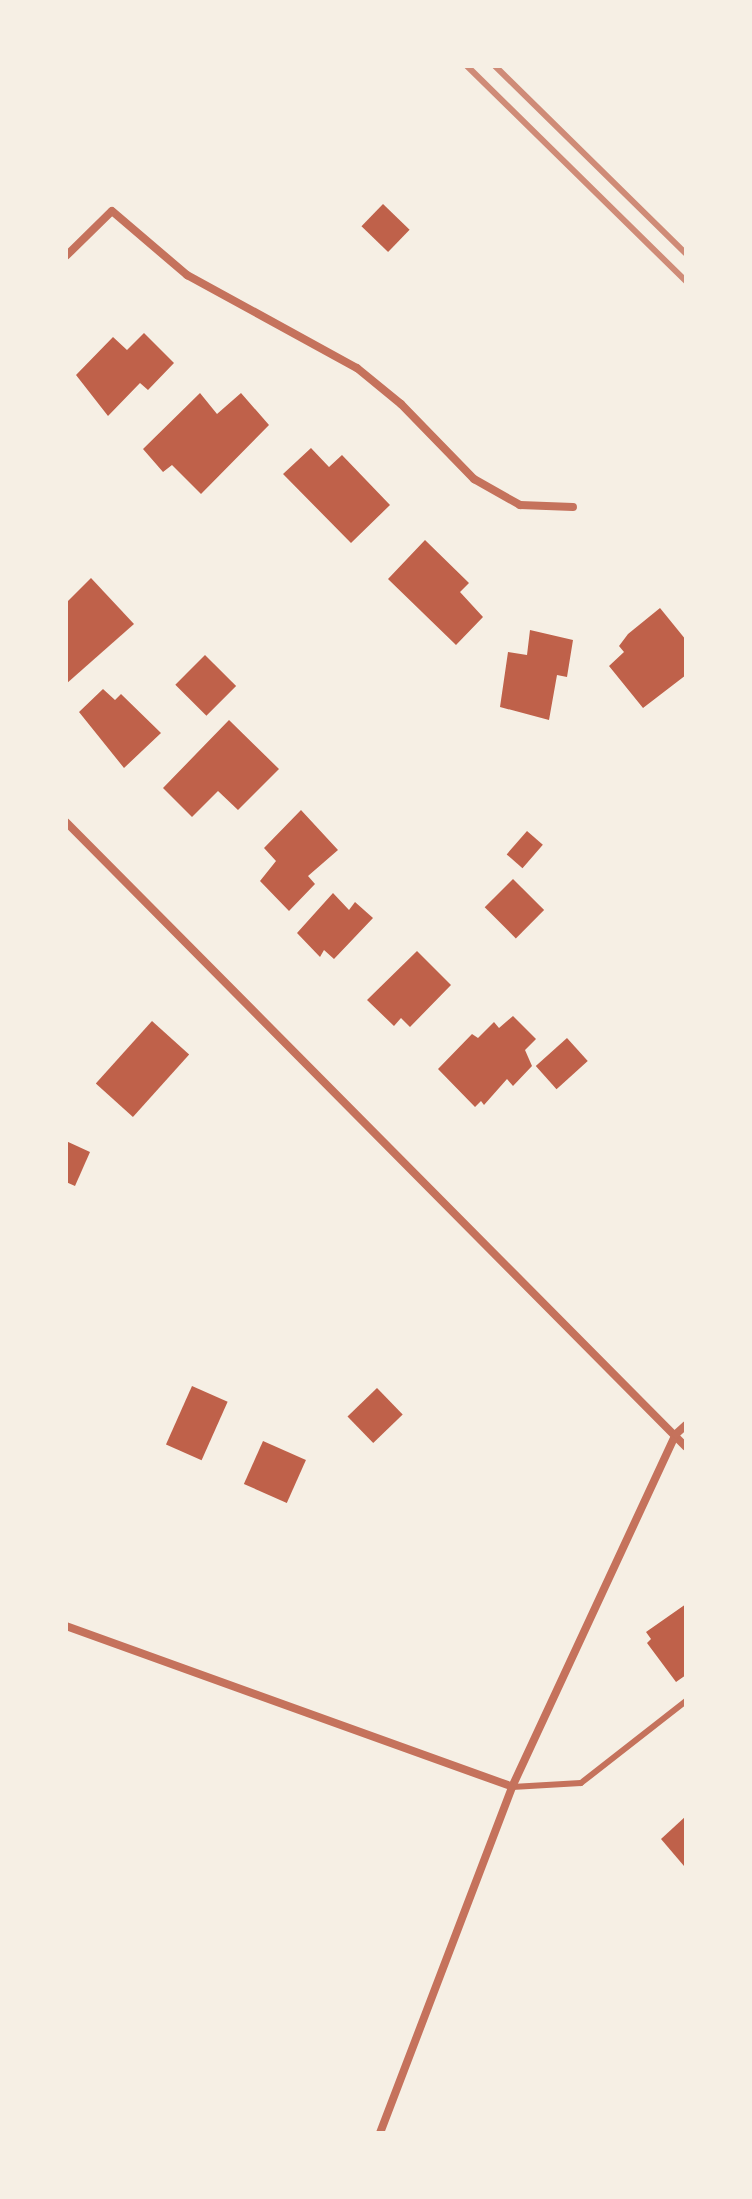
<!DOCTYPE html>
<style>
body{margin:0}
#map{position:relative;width:752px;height:2199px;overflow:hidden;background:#f6efe4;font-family:Ubuntu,sans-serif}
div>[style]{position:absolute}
.building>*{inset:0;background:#bf614a;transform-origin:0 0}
.service>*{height:6px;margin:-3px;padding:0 3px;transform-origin:3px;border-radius:3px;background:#c5725c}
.minor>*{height:8px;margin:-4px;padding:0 4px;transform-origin:4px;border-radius:4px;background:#c5725c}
.rail>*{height:6px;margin:-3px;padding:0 3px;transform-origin:3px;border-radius:3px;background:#cf8b77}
span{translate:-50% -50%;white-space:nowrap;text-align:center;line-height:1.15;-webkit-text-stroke:6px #f6efe4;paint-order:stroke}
.frame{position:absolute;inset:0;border:68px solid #f6efe4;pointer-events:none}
</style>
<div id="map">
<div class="building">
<div style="left:383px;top:204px;width:37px;height:31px;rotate:44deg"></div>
<div style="clip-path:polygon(144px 333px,174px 363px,148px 390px,140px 383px,108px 416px,76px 375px,113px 337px,127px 350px)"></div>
<div style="clip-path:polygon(200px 393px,217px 414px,241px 393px,269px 425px,201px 494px,172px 465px,163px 472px,143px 449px)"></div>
<div style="clip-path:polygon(311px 448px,329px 467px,342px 455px,390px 505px,351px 543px,283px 474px)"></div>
<div style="clip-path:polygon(425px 540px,469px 583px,460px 592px,483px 617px,456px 645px,388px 579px)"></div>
<div style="clip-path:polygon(91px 578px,134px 624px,66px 684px,66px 603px)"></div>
<div style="clip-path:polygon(660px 608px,686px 640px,686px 675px,643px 708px,609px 666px,624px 652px,619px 646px,628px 634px)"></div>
<div style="clip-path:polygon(530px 630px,573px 640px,567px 677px,557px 675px,549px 720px,500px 707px,508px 652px,527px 655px)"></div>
<div style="left:205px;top:655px;width:44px;height:42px;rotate:45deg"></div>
<div style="clip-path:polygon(103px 689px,115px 700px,121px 694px,161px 733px,124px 768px,79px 712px)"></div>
<div style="clip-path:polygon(229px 720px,279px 769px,238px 810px,218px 791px,192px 817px,163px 788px)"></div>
<div style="clip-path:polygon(301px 810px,338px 850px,308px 876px,315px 884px,289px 911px,260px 881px,276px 861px,264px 848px)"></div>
<div style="left:527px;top:831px;width:21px;height:31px;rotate:41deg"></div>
<div style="left:513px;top:879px;width:44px;height:40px;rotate:45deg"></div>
<div style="clip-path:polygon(333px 893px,349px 910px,355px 902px,373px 918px,334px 959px,324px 950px,320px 957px,297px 933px)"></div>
<div style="clip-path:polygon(417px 951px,451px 985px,410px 1027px,401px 1018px,394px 1026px,367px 1000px)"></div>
<div style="clip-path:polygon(513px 1016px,536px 1039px,525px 1050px,532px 1066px,513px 1086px,507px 1079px,484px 1105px,481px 1101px,475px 1107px,438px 1069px,472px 1034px,478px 1038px,494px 1022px,499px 1028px)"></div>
<div style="left:152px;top:1021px;width:50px;height:84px;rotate:42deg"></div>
<div style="left:567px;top:1038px;width:31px;height:42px;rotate:48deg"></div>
<div style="clip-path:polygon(66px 1141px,90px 1152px,75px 1186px,66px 1182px)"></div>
<div style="left:192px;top:1386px;width:39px;height:64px;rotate:24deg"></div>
<div style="left:377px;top:1388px;width:37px;height:41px;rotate:46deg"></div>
<div style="left:263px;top:1441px;width:47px;height:47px;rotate:24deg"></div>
<div style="clip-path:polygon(686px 1604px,686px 1675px,676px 1682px,647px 1643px,651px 1639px,646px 1632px)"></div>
<div style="clip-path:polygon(686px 1816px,686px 1864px,684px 1866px,661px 1839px)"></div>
</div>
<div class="service">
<div style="left:512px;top:1787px;width:69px;rotate:-3.3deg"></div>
<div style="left:581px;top:1783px;width:133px;rotate:-38deg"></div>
</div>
<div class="minor">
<div style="left:66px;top:256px;width:64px;rotate:-44.4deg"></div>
<div style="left:112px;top:211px;width:99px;rotate:40.5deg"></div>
<div style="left:187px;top:275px;width:194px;rotate:28.7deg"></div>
<div style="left:357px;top:368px;width:57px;rotate:39.3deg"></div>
<div style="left:401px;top:404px;width:105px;rotate:45.8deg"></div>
<div style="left:474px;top:479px;width:53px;rotate:29.5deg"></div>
<div style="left:520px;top:505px;width:53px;rotate:2.2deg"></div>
<div style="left:66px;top:822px;width:880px;rotate:45.23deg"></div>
<div style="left:66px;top:1626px;width:474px;rotate:19.8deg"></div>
<div style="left:380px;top:2133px;width:370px;rotate:-69.1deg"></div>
<div style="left:512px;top:1787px;width:389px;rotate:-65.1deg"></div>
<div style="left:676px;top:1434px;width:13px;rotate:-42deg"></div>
</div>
<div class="rail">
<div style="left:467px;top:66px;width:307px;rotate:44.5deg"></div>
<div style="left:495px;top:66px;width:268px;rotate:44.5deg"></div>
</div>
<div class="frame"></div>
</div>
